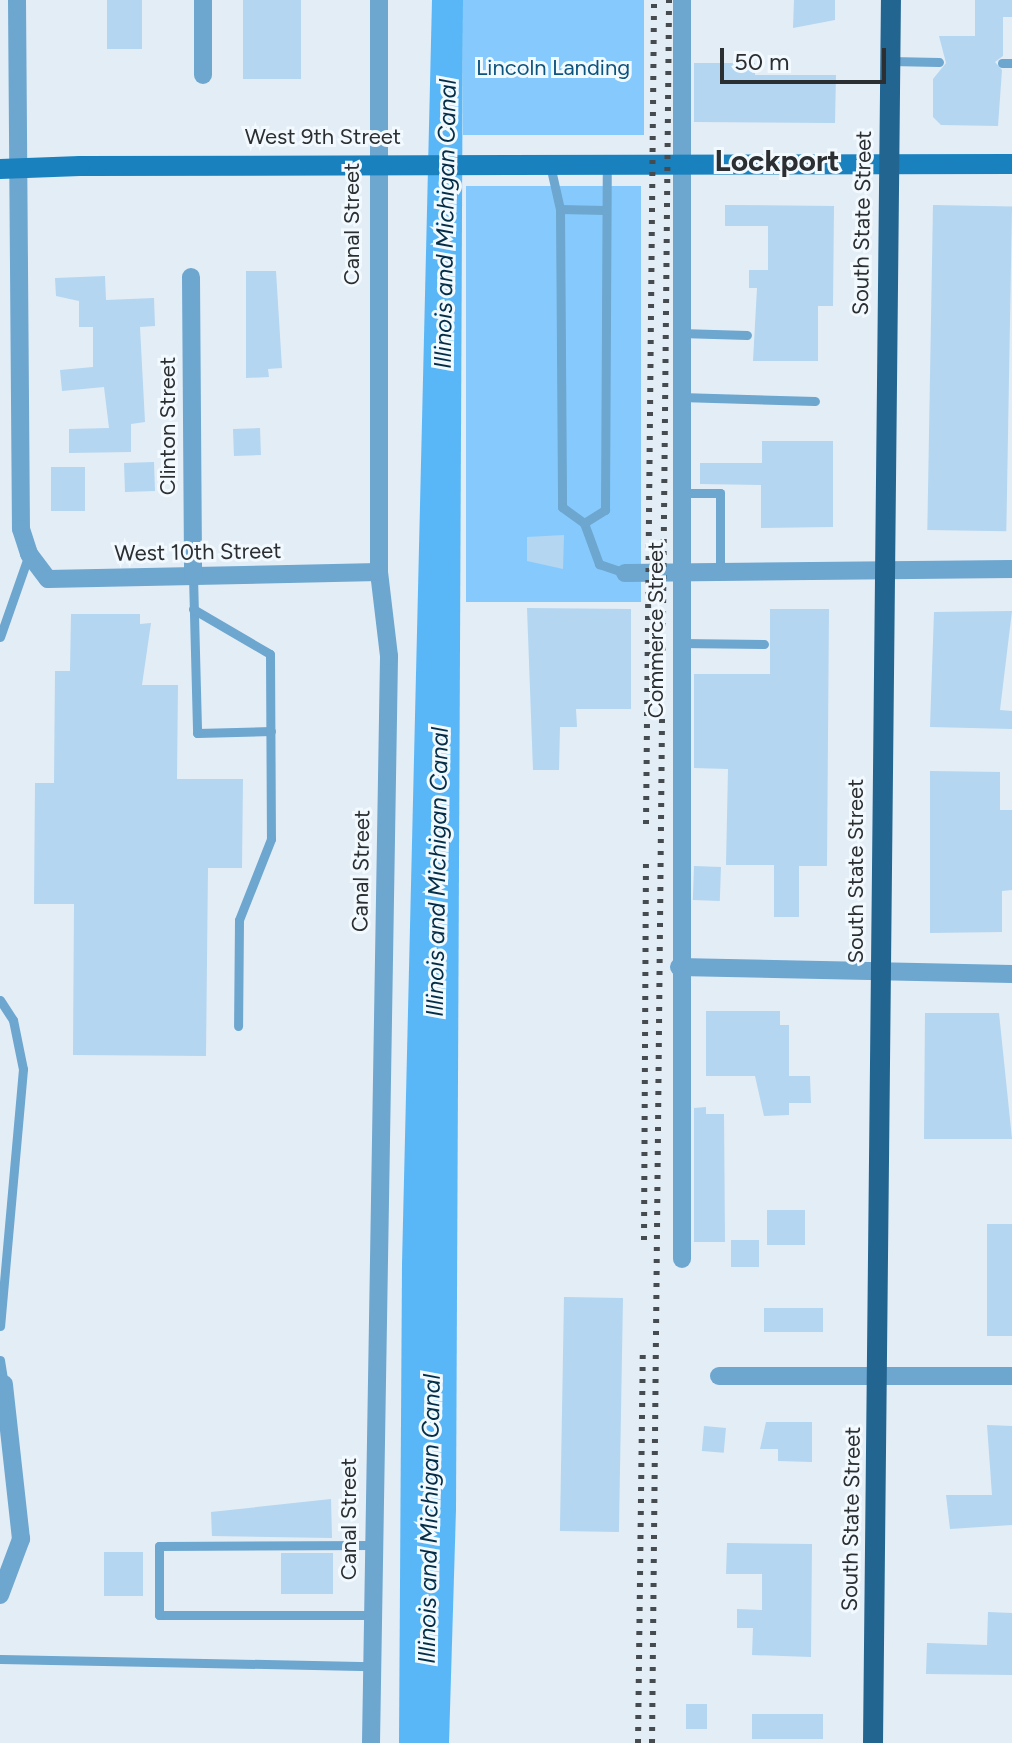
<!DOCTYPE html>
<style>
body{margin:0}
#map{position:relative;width:1012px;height:1743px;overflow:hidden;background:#e3edf6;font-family:Figtree,sans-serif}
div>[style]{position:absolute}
.green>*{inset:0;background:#86cafd;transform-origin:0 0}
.water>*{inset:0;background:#59b7f7}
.building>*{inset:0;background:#b4d6f0;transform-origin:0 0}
.lane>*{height:9px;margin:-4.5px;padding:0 4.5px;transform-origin:4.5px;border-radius:4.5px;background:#6da6cf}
.street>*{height:18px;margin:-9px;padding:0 9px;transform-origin:9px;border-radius:9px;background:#6da6cf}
.secondary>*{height:20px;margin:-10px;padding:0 10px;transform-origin:10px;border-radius:10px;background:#1881be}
.primary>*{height:20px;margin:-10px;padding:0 10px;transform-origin:10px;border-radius:10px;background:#226591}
.rail>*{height:6px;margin-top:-3px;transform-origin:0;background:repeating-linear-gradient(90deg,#464b4f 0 4px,transparent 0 12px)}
.secondary-bridge>*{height:20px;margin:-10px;padding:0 10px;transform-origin:10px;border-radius:10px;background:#1881be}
span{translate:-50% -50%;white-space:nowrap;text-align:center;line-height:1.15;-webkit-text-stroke:6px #f3faff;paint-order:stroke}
.park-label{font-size:22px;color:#0b547e}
.street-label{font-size:22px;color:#2b2f32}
.water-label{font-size:24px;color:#042e47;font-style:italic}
.district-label{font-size:30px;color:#2b2f32;font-weight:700}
.scale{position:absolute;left:720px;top:48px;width:166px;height:36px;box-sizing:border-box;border:4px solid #2b2f32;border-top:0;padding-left:10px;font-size:24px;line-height:28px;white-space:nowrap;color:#2b2f32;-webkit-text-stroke:6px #f3faff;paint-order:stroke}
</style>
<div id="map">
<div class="green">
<div style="left:463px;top:0;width:181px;height:135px"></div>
<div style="left:641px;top:186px;width:416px;height:175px;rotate:90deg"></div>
</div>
<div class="water">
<div style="clip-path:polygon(432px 0,463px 0,456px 1509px,449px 1743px,399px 1743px,402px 1264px)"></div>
</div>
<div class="building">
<div style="left:107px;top:0;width:35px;height:49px"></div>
<div style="left:243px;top:0;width:58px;height:79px"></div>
<div style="clip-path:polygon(794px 0,835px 0,835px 20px,793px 28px)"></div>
<div style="clip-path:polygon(975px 0,1012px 0,1012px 17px,1003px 17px,1003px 56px,995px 62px,1002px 70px,998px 126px,941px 125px,933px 117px,933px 79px,946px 63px,939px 36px,975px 36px)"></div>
<div style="clip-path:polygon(694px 63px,755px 63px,755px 75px,836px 75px,835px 123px,694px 122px)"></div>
<div style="clip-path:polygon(725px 205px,834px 206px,833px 306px,818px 306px,818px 361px,753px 361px,757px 288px,749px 288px,749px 270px,768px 270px,768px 226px,725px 226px)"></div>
<div style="left:933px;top:205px;width:79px;height:325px;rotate:1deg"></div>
<div style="clip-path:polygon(246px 271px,276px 271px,282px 368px,268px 369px,269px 377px,246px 378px)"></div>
<div style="clip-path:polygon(105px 276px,106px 300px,154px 298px,155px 326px,140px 327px,145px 422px,131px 424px,131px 452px,69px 453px,69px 429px,109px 428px,104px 387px,62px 391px,60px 370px,93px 367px,93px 327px,79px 327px,79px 301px,56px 296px,55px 278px)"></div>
<div style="left:260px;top:428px;width:27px;height:27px;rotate:88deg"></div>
<div style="clip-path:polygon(762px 441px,833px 441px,833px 527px,761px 528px,761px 485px,700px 484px,700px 463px,762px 463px)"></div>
<div style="left:154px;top:462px;width:29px;height:30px;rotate:88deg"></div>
<div style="left:51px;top:467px;width:34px;height:44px"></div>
<div style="clip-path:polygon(564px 535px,563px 569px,527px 561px,527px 537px)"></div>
<div style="clip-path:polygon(527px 608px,631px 609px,631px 709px,576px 709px,577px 727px,560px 727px,559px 770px,533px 770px)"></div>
<div style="clip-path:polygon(770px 609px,829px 609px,827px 866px,799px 866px,799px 917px,774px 917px,774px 865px,726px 865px,728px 769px,694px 768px,694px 674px,770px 674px)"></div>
<div style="clip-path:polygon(1012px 611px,1000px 710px,1012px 711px,1012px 729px,930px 727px,934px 612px)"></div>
<div style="clip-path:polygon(71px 614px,140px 614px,140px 624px,151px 623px,142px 685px,178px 685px,177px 779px,243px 779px,242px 868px,208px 868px,206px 1056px,73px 1055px,74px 904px,34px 904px,35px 783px,54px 783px,55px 671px,70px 671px)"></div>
<div style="clip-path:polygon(930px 771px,1000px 772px,1000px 810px,1012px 810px,1012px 890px,1002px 891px,1002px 932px,930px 933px)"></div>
<div style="left:694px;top:866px;width:27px;height:34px;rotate:2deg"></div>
<div style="clip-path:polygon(706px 1011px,780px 1011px,780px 1025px,789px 1025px,789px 1076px,810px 1076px,811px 1103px,789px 1103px,789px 1115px,764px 1116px,755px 1076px,706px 1076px)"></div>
<div style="clip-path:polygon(925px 1013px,999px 1013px,1012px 1139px,924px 1139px)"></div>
<div style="clip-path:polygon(706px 1107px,706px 1114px,724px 1114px,725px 1242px,694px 1242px,694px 1108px)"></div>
<div style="left:767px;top:1210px;width:38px;height:35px"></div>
<div style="left:987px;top:1224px;width:25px;height:112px"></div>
<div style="left:759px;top:1240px;width:27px;height:28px;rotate:90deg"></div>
<div style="left:564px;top:1297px;width:59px;height:234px;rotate:1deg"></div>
<div style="left:764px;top:1308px;width:59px;height:24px"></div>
<div style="clip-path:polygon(766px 1422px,812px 1422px,812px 1462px,778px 1461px,778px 1449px,760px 1449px)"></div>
<div style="clip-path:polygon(987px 1425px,1012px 1426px,1012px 1525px,950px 1529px,946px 1495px,992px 1495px)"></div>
<div style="left:704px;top:1426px;width:22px;height:25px;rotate:5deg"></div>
<div style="clip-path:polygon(331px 1499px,332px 1538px,212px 1536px,211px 1512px)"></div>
<div style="clip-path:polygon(727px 1543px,812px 1544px,811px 1657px,752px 1655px,753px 1628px,737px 1628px,737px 1609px,762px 1610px,762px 1574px,726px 1574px)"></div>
<div style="left:104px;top:1552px;width:39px;height:44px"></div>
<div style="left:281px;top:1553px;width:52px;height:41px"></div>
<div style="clip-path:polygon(988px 1612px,1012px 1613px,1012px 1675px,926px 1674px,927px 1643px,987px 1645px)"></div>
<div style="left:686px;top:1704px;width:21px;height:25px"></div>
<div style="left:752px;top:1714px;width:71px;height:25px"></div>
</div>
<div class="lane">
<div style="left:890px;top:61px;width:49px;rotate:1.2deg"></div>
<div style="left:1002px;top:63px;width:10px"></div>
<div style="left:550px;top:165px;width:45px;rotate:77.2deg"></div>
<div style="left:560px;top:209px;width:298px;rotate:89.6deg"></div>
<div style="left:562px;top:507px;width:27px;rotate:36deg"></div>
<div style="left:584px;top:523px;width:44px;rotate:69.9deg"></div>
<div style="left:599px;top:564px;width:28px;rotate:19deg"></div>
<div style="left:560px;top:209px;width:45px;rotate:1.3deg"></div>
<div style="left:680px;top:333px;width:67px;rotate:1.7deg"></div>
<div style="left:680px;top:397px;width:135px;rotate:1.7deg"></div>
<div style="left:679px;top:493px;width:41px"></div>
<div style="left:720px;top:493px;width:77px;rotate:90deg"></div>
<div style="left:584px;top:523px;width:25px;rotate:-32deg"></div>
<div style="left:605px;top:510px;width:344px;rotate:-89.7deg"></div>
<div style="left:193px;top:576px;width:157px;rotate:88.5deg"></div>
<div style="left:197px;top:733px;width:74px;rotate:-1.5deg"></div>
<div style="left:193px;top:609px;width:89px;rotate:30.3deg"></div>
<div style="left:270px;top:654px;width:185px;rotate:89.7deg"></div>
<div style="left:271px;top:839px;width:87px;rotate:111.6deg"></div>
<div style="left:239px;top:920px;width:106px;rotate:90.5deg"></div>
<div style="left:0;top:637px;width:88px;rotate:-70.7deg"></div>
<div style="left:680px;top:643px;width:84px;rotate:0.7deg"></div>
<div style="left:0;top:1000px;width:24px;rotate:57deg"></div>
<div style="left:13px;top:1020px;width:50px;rotate:78.5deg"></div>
<div style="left:23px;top:1069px;width:258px;rotate:95.1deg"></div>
<div style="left:0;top:1360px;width:24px;rotate:81deg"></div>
<div style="left:372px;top:1615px;width:213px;rotate:180deg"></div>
<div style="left:159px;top:1615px;width:69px;rotate:-90deg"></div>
<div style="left:159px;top:1546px;width:214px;rotate:-0.3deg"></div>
<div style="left:0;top:1659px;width:372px;rotate:1.1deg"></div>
</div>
<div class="street">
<div style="left:17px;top:0;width:529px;rotate:89.57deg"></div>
<div style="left:21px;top:529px;width:26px;rotate:72deg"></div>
<div style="left:29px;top:554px;width:31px;rotate:53deg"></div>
<div style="left:48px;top:579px;width:331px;rotate:-1.2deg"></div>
<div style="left:203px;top:75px;width:75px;rotate:-90deg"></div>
<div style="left:191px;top:277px;width:299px;rotate:89.6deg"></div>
<div style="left:625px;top:573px;width:387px;rotate:-0.6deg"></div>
<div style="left:679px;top:967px;width:333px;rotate:1.2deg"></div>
<div style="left:682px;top:1259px;width:1259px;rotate:-90deg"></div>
<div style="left:719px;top:1376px;width:293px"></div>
<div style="left:0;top:1595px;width:60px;rotate:-69.4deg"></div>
<div style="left:21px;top:1539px;width:156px;rotate:-96.3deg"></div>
<div style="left:371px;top:1743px;width:1087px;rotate:-89.05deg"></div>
<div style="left:389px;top:656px;width:85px;rotate:-96.8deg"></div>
<div style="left:379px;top:572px;width:572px;rotate:-90deg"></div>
</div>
<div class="secondary">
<div style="left:80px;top:166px;width:932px;rotate:-0.12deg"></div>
</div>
<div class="primary">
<div style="left:873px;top:1743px;width:1743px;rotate:-89.41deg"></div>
</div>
<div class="rail">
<div style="left:646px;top:824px;width:824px;rotate:-89.44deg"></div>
<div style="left:644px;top:1240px;width:376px;rotate:-89.7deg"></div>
<div style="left:638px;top:1743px;width:395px;rotate:-89.3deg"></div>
<div style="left:652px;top:1743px;width:1743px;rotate:-89.44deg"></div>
</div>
<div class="secondary-bridge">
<div style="left:0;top:169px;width:80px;rotate:-2.1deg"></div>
</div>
<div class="park-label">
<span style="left:553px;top:68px">Lincoln Landing</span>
</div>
<div class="street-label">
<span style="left:323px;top:137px">West 9th Street</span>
<span style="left:862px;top:223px;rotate:-89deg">South State Street</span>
<span style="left:352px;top:224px;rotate:-90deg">Canal Street</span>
<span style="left:168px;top:426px;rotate:-90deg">Clinton Street</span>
<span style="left:198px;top:552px;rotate:-1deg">West 10th Street</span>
<span style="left:656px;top:630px;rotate:-90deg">Commerce Street</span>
<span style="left:361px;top:871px;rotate:-89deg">Canal Street</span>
<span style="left:856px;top:871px;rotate:-90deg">South State Street</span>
<span style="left:349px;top:1519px;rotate:-90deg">Canal Street</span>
<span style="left:851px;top:1519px;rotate:-89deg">South State Street</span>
</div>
<div class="water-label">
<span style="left:445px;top:224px;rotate:-89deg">Illinois and Michigan Canal</span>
<span style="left:437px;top:872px;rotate:-89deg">Illinois and Michigan Canal</span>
<span style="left:429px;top:1519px;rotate:-89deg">Illinois and Michigan Canal</span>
</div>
<div class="district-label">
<span style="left:777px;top:161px">Lockport</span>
</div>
<div class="scale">50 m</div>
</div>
